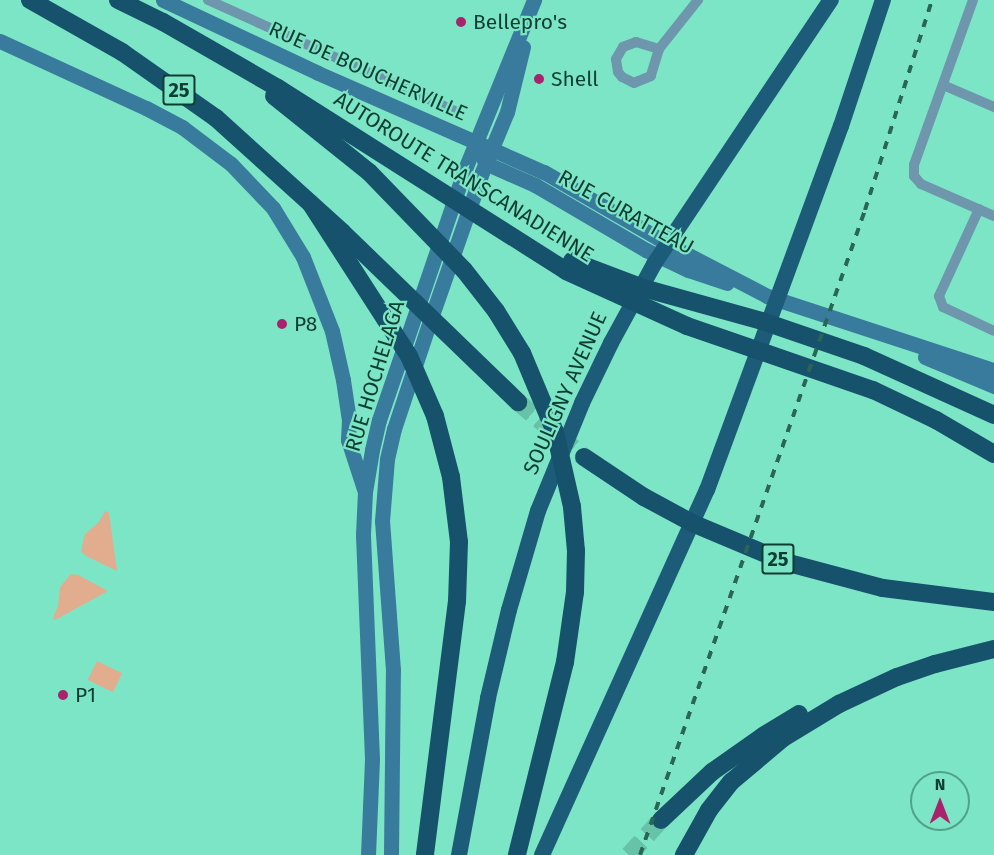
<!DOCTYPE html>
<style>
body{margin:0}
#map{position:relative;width:994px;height:855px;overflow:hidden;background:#7ce5c6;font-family:"Fira Sans",sans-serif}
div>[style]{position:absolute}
.green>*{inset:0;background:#e1ad8e;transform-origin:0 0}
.motorway-tunnel>*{height:18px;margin-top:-9px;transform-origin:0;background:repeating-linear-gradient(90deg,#66c3a8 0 18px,transparent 0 27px)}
.minor>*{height:10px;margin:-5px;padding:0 5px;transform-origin:5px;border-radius:5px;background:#6e97ad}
.secondary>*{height:15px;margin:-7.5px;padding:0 7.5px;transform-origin:7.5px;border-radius:7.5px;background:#397b9c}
.trunk>*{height:16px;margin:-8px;padding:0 8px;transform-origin:8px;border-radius:8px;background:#1c5c79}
.motorway>*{height:18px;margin:-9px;padding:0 9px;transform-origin:9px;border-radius:9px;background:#17526d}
.rail>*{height:4px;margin-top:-2px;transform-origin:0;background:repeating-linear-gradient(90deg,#296656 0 8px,transparent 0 16px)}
.dots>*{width:16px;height:16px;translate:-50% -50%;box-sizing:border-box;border:3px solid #7ce5c6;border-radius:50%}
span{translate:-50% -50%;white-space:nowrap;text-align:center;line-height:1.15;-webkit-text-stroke:4.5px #7ce5c6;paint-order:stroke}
.shield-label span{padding:2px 4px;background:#7ce5c6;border:2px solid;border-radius:4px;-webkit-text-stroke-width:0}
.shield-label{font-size:20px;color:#0e3d31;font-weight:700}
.poi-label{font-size:21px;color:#0e3d31}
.left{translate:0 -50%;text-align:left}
.street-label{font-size:21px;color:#0e3d31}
.north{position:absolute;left:910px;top:771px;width:60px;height:60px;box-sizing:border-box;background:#7ce5c6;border:2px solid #50a28a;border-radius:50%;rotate:0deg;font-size:16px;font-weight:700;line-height:24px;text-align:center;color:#0e3d31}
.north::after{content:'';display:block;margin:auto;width:21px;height:27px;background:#a8236c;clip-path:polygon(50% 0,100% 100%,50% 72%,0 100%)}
</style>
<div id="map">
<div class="green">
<div style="clip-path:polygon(105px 511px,109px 513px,117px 571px,86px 556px,81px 551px,85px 534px,99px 522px)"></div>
<div style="clip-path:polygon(71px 574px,78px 575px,108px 591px,55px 620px,53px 618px,58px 606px,60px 587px)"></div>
<div style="left:97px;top:661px;width:28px;height:21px;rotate:26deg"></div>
</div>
<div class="motorway-tunnel">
<div style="left:518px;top:402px;width:86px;rotate:39.8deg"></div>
<div style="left:629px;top:855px;width:47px;rotate:-47.6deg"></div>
</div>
<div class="minor">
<div style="left:208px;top:0;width:269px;rotate:24.2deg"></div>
<div style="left:973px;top:0;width:175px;rotate:109.7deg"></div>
<div style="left:914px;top:165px;width:11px;rotate:90deg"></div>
<div style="left:914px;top:176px;width:11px;rotate:49deg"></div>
<div style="left:921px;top:184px;width:80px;rotate:23.7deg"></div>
<div style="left:636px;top:42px;width:24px;rotate:17deg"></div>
<div style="left:659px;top:49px;width:28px;rotate:107deg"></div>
<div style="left:651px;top:76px;width:18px;rotate:158deg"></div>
<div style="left:634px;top:83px;width:13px;rotate:-153deg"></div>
<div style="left:622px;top:77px;width:6px;rotate:-129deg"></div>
<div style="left:618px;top:72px;width:13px;rotate:-99deg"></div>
<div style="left:616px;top:59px;width:14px;rotate:-60deg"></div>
<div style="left:623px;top:47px;width:14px;rotate:-21deg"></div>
<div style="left:659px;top:49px;width:63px;rotate:-51.5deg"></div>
<div style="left:943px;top:85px;width:56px;rotate:23.3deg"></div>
<div style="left:979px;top:209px;width:96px;rotate:114.7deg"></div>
<div style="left:939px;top:296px;width:12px;rotate:70deg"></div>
<div style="left:943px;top:307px;width:56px;rotate:25.2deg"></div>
</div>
<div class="secondary">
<div style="left:163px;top:0;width:171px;rotate:25.2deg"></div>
<div style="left:318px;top:73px;width:247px;rotate:23.7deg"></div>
<div style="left:544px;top:172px;width:151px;rotate:30.1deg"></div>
<div style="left:675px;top:248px;width:108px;rotate:27.5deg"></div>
<div style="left:0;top:41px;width:161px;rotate:24.7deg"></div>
<div style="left:146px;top:108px;width:41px;rotate:27.8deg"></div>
<div style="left:182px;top:127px;width:61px;rotate:37.1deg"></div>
<div style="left:231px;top:164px;width:61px;rotate:46.3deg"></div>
<div style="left:273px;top:208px;width:57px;rotate:58.5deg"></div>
<div style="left:303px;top:257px;width:79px;rotate:68.6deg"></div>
<div style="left:332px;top:331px;width:50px;rotate:77.3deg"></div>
<div style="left:343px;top:380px;width:40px;rotate:81.5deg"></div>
<div style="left:349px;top:420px;width:20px;rotate:93deg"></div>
<div style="left:348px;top:440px;width:52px;rotate:71.9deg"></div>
<div style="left:482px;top:155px;width:9px;rotate:69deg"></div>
<div style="left:485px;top:163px;width:55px;rotate:23.7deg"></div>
<div style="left:535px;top:185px;width:129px;rotate:30.4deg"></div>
<div style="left:646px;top:250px;width:47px;rotate:25.5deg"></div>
<div style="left:688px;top:270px;width:41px;rotate:18.4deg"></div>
<div style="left:767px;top:296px;width:239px;rotate:18.1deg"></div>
<div style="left:925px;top:357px;width:75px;rotate:22.8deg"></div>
<div style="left:368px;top:855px;width:96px;rotate:-87.6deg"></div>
<div style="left:372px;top:759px;width:225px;rotate:-92.3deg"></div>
<div style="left:363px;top:534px;width:42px;rotate:-87.3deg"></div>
<div style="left:365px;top:492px;width:43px;rotate:-80.5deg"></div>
<div style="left:372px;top:450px;width:31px;rotate:-77deg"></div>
<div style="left:379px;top:420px;width:265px;rotate:-71.1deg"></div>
<div style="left:465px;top:169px;width:183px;rotate:-67.8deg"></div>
<div style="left:391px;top:855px;width:185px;rotate:-89.4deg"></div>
<div style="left:393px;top:670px;width:149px;rotate:-94.2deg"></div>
<div style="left:382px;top:521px;width:62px;rotate:-85.4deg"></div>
<div style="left:387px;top:459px;width:31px;rotate:-77deg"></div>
<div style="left:394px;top:429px;width:117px;rotate:-71.6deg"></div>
<div style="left:431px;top:318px;width:155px;rotate:-70.7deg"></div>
<div style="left:482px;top:172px;width:65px;rotate:-67.4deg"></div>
<div style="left:507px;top:112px;width:67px;rotate:-76.2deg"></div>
</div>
<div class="trunk">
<div style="left:459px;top:855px;width:160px;rotate:-79.5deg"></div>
<div style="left:488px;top:698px;width:90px;rotate:-76.6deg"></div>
<div style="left:509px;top:610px;width:103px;rotate:-73.7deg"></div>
<div style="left:538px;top:511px;width:117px;rotate:-67.8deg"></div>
<div style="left:582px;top:403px;width:67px;rotate:-64.2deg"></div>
<div style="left:611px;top:343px;width:90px;rotate:-61.4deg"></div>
<div style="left:654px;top:264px;width:318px;rotate:-56.2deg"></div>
<div style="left:542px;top:855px;width:401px;rotate:-65.7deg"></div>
<div style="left:707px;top:490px;width:388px;rotate:-69.8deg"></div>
<div style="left:841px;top:126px;width:133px;rotate:-71.6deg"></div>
</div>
<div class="motorway">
<div style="left:30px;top:0;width:106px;rotate:29.5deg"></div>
<div style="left:122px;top:52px;width:115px;rotate:35.1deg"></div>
<div style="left:216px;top:118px;width:170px;rotate:42.1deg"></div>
<div style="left:342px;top:232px;width:245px;rotate:44deg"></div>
<div style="left:118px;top:0;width:50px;rotate:26.1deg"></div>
<div style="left:163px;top:22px;width:133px;rotate:29.9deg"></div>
<div style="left:278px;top:88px;width:341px;rotate:32.4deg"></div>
<div style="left:566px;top:271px;width:133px;rotate:24.4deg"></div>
<div style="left:687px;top:326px;width:197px;rotate:19deg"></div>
<div style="left:873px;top:390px;width:70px;rotate:25.5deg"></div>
<div style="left:936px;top:420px;width:67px;rotate:30.4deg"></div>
<div style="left:274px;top:96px;width:122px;rotate:38.7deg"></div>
<div style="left:369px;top:172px;width:136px;rotate:45.9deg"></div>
<div style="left:464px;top:270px;width:52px;rotate:52deg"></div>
<div style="left:496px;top:311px;width:49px;rotate:58.2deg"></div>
<div style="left:522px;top:353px;width:86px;rotate:67.3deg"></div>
<div style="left:555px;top:432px;width:77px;rotate:77.2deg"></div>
<div style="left:572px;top:507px;width:44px;rotate:84.8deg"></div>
<div style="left:576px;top:551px;width:41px;rotate:91.4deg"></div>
<div style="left:575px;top:592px;width:71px;rotate:98.1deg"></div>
<div style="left:565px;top:662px;width:199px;rotate:104deg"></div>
<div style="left:311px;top:204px;width:181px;rotate:57.2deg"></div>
<div style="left:409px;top:356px;width:65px;rotate:66.6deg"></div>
<div style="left:435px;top:416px;width:63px;rotate:75.3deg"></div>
<div style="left:451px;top:477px;width:65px;rotate:83deg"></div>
<div style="left:459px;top:542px;width:59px;rotate:91.9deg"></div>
<div style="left:457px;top:601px;width:256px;rotate:97.2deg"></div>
<div style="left:572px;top:261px;width:76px;rotate:20.8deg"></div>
<div style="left:643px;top:288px;width:123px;rotate:15.5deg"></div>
<div style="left:762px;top:321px;width:108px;rotate:18.9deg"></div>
<div style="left:864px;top:356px;width:143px;rotate:24.4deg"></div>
<div style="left:584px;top:457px;width:72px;rotate:33.7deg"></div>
<div style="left:644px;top:497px;width:55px;rotate:28.4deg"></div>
<div style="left:692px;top:523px;width:101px;rotate:22.8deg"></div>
<div style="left:785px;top:562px;width:101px;rotate:14.9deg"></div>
<div style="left:883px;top:588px;width:112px;rotate:7.2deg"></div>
<div style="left:661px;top:820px;width:70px;rotate:-43.3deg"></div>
<div style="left:712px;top:772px;width:62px;rotate:-35.2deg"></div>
<div style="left:763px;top:736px;width:42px;rotate:-31.4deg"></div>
<div style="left:684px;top:855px;width:51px;rotate:-60.9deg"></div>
<div style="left:709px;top:810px;width:36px;rotate:-52deg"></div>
<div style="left:731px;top:782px;width:68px;rotate:-40.2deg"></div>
<div style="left:783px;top:738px;width:66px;rotate:-31.3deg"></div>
<div style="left:839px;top:704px;width:64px;rotate:-25deg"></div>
<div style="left:897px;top:677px;width:40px;rotate:-18.9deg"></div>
<div style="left:935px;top:664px;width:61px;rotate:-14.3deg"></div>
</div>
<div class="rail">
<div style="left:640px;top:855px;width:683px;rotate:-70.77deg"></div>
<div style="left:865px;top:210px;width:220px;rotate:-72.3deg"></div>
</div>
<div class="dots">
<div style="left:461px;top:22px;background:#a8236c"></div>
<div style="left:539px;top:79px;background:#a8236c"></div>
<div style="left:282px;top:324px;background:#a8236c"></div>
<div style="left:63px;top:695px;background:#a8236c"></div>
</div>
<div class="shield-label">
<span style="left:179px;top:90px">25</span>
<span style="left:778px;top:559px">25</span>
</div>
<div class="poi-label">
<span class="left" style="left:473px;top:22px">Bellepro's</span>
<span class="left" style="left:551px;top:79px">Shell</span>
<span class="left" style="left:294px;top:324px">P8</span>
<span class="left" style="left:75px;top:695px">P1</span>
</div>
<div class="street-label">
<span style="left:368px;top:71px;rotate:24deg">RUE DE BOUCHERVILLE</span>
<span style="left:464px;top:177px;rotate:32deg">AUTOROUTE TRANSCANADIENNE</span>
<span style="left:626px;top:212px;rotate:29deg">RUE CURATTEAU</span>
<span style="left:375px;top:376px;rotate:-73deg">RUE HOCHELAGA</span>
<span style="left:565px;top:393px;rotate:-66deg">SOULIGNY AVENUE</span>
</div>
<div class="north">N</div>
</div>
